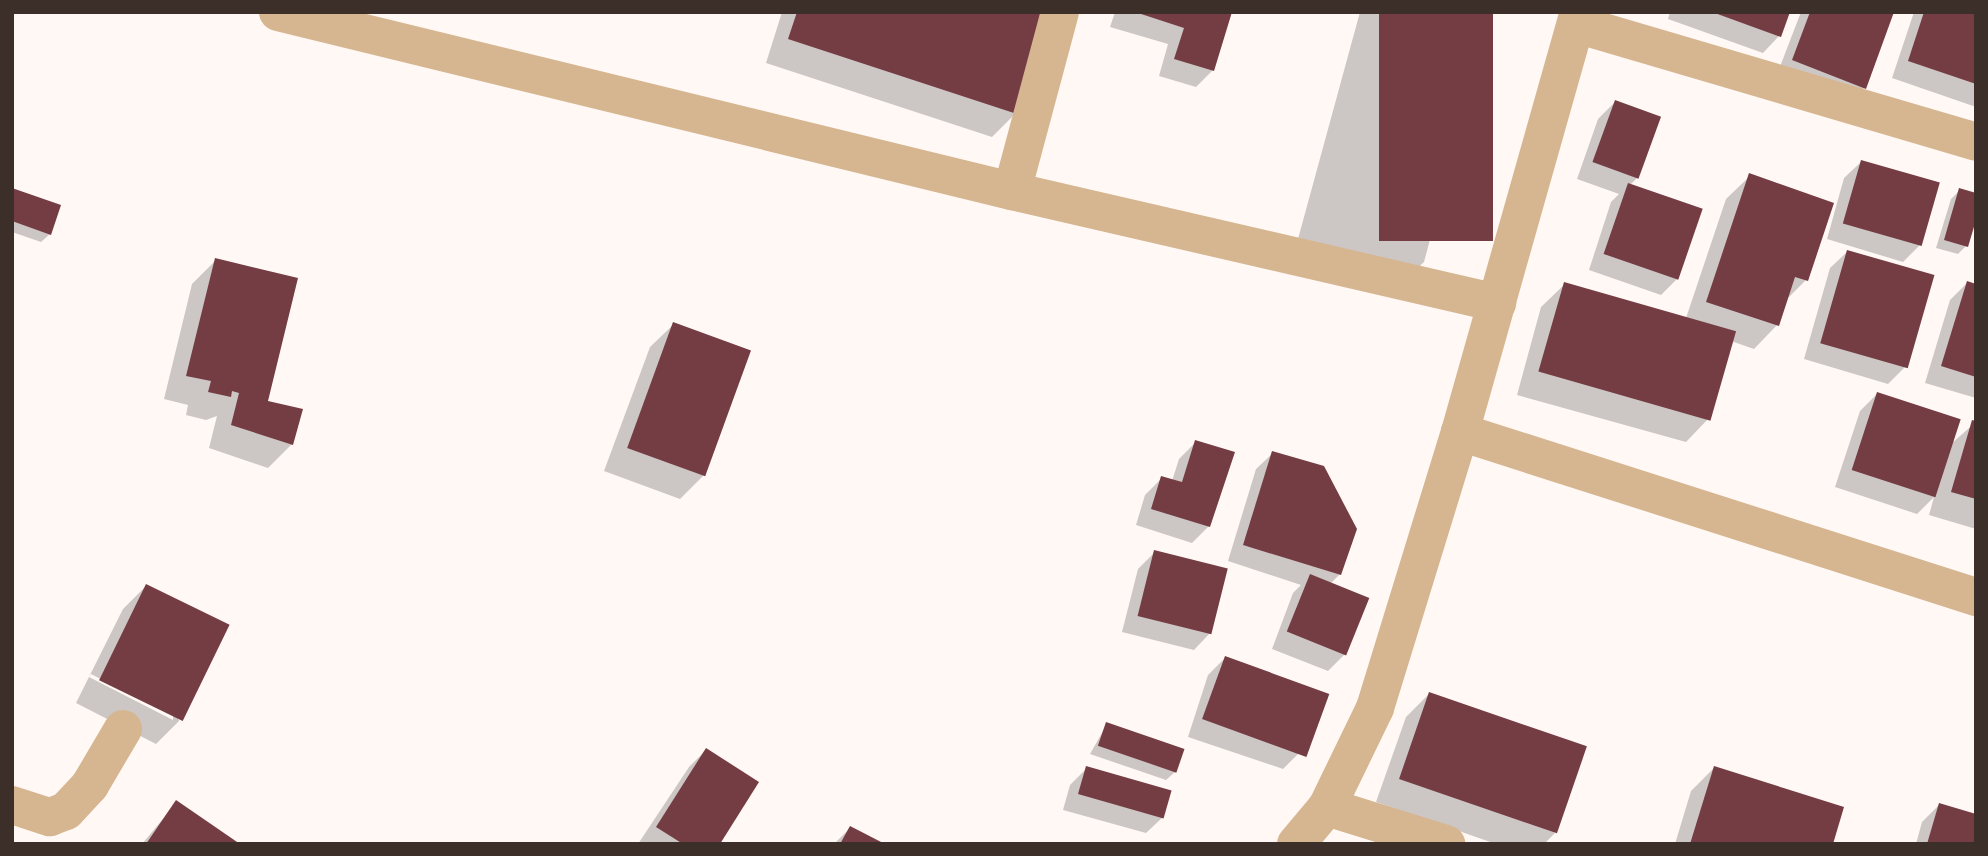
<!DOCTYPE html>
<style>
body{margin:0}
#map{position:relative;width:1988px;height:856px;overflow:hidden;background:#fff8f5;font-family:"Source Sans 3",sans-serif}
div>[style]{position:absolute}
.shadow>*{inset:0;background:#0003}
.building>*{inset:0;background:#743c43;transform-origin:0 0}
.minor>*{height:38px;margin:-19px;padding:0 19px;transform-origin:19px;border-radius:19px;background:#d6b690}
span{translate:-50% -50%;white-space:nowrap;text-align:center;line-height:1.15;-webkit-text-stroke:7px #fff;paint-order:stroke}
.frame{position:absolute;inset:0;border:14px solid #3c2f2a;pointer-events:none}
</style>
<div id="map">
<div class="shadow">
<div style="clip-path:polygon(782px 12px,1049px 12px,1016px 113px,992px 137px,766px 63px)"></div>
<div style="clip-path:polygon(1115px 12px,1231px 12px,1213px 70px,1196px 87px,1159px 76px,1168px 44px,1110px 27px)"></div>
<div style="clip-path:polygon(1360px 12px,1491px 12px,1424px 262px,1395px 290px,1292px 261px)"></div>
<div style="clip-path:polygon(1670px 12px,1788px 12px,1779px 36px,1763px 53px,1668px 19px)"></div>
<div style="clip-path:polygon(1801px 12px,1892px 12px,1864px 88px,1847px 104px,1776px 77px)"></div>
<div style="clip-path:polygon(1914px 12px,1976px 12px,1976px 107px,1892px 78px)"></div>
<div style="clip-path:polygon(1615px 102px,1637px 178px,1629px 186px,1678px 278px,1661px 295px,1589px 270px,1611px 202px,1619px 194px,1577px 179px,1598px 119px)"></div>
<div style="clip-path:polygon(1861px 162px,1920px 245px,1903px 262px,1827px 239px,1844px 178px)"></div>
<div style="clip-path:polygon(1750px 176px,1806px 280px,1786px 300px,1777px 325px,1754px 349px,1731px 341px,1709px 418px,1686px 442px,1517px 395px,1541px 307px,1565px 284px,1686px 318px,1726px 199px)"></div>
<div style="clip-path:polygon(12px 190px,50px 234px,41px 242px,12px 232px)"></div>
<div style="clip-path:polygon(1960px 190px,1966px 246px,1958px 254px,1936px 248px,1951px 199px)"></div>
<div style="clip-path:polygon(1847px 252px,1932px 277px,1905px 367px,1888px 384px,1804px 359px,1830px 268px)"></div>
<div style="clip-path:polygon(216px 260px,266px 402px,292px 444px,268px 468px,209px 448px,217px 416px,206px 420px,186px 415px,188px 405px,164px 399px,192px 284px)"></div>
<div style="clip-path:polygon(1967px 283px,1976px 286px,1976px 398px,1925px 383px,1950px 300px)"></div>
<div style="clip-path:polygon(674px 324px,703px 476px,680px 499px,604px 471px,650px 347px)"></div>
<div style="clip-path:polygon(1877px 394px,1952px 443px,1976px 422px,1976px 529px,1929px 515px,1934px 497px,1917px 514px,1835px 487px,1860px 411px)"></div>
<div style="clip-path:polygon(1196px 442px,1209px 526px,1192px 543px,1136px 525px,1145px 495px,1162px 478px,1172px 481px,1179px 459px)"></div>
<div style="clip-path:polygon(1273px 453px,1340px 574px,1330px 584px,1345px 654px,1328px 671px,1272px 649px,1293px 593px,1301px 585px,1228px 561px,1256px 469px)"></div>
<div style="clip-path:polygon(1155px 552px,1210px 633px,1194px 650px,1122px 632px,1138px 569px)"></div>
<div style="clip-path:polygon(evenodd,146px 586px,179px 721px,156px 744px,76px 703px,123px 609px,146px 586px,91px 674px,173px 716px,173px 720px,89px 677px,91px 674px)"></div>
<div style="clip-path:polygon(1225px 658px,1300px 752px,1283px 769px,1188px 737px,1208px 675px)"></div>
<div style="clip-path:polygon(1429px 694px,1555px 833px,1544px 844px,1496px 844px,1376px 802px,1406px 717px)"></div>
<div style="clip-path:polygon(1107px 724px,1175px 772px,1166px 780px,1090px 754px)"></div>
<div style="clip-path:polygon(706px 750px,718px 844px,638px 844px,689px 767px)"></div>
<div style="clip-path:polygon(1087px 768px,1163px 817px,1146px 833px,1063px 810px,1070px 785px)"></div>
<div style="clip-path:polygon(1714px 768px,1831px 844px,1675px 844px,1691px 791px)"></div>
<div style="clip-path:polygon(177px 802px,237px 844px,142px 844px)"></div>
<div style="clip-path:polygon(1939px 805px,1976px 844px,1916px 844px,1922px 822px)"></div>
<div style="clip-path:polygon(850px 828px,881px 844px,834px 844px)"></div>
</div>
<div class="building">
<div style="clip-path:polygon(797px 12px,1051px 12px,1017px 114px,788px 39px)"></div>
<div style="clip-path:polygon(1135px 12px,1232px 12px,1214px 71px,1174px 59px,1184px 28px)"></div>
<div style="left:1379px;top:12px;width:114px;height:229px"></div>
<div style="clip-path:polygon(1712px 12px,1790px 12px,1781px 37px)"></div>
<div style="clip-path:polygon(1810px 12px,1894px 12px,1866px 89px,1792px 60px)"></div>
<div style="clip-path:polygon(1924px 12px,1976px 12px,1976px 84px,1908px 61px)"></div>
<div style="left:1615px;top:100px;width:49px;height:66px;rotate:20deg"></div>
<div style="left:1861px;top:160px;width:82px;height:66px;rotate:16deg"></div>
<div style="clip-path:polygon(1749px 173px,1834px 203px,1808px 281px,1795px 277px,1779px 326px,1706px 302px)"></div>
<div style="left:1628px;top:183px;width:79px;height:75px;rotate:19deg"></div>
<div style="clip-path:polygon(12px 188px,61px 205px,51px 235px,12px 221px)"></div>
<div style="clip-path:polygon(1959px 188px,1976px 193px,1976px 220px,1968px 247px,1944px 240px)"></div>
<div style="left:1847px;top:250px;width:91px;height:97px;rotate:16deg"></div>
<div style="clip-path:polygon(215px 258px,298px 278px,268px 401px,303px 409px,293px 445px,231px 425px,239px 393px,232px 391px,231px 397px,208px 392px,211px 381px,186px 376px)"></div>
<div style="clip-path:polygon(1967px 281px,1976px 284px,1976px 377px,1941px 366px)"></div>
<div style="left:1564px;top:282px;width:179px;height:93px;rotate:16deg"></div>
<div style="left:673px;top:322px;width:83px;height:134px;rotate:20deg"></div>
<div style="left:1877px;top:392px;width:88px;height:82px;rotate:18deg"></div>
<div style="clip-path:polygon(1972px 420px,1976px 421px,1976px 499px,1951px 492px)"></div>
<div style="clip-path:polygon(1195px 440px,1235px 452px,1210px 527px,1151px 509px,1161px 476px,1182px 482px)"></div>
<div style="clip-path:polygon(1272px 451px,1324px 466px,1357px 529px,1341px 575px,1243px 545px)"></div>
<div style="left:1154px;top:550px;width:76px;height:68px;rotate:14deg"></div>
<div style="left:1310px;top:574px;width:64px;height:62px;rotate:22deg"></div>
<div style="left:146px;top:584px;width:93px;height:107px;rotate:26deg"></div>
<div style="left:1225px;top:656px;width:111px;height:67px;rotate:20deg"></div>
<div style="left:1429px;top:692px;width:167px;height:92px;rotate:19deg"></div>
<div style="left:1106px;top:722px;width:83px;height:25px;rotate:19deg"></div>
<div style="clip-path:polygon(706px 748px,759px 782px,720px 844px,683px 844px,656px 827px)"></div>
<div style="left:1086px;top:766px;width:89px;height:29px;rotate:16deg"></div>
<div style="clip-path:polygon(1714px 766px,1844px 807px,1833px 844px,1690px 844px)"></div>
<div style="clip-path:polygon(176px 800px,240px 844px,146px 844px)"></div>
<div style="clip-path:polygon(1939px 803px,1976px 814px,1976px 844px,1927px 844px)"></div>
<div style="clip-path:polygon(850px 826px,885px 844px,840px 844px)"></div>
</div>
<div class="minor">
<div style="left:278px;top:12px;width:756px;rotate:13.71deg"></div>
<div style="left:1012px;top:191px;width:498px;rotate:13deg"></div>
<div style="left:1576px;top:24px;width:417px;rotate:16.4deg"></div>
<div style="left:1012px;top:191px;width:185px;rotate:-75deg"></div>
<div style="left:1460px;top:432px;width:542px;rotate:17.73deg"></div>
<div style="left:12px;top:805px;width:40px;rotate:18deg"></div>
<div style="left:50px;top:817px;width:17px;rotate:-21deg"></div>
<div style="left:66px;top:811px;width:35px;rotate:-47deg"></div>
<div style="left:90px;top:785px;width:65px;rotate:-59.5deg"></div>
<div style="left:1327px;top:807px;width:125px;rotate:17.3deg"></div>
<div style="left:1296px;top:844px;width:48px;rotate:-50deg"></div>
<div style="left:1327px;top:807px;width:110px;rotate:-64.1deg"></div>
<div style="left:1375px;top:708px;width:289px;rotate:-72.9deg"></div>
<div style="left:1460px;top:432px;width:437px;rotate:-74.2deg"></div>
</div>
<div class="frame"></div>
</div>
